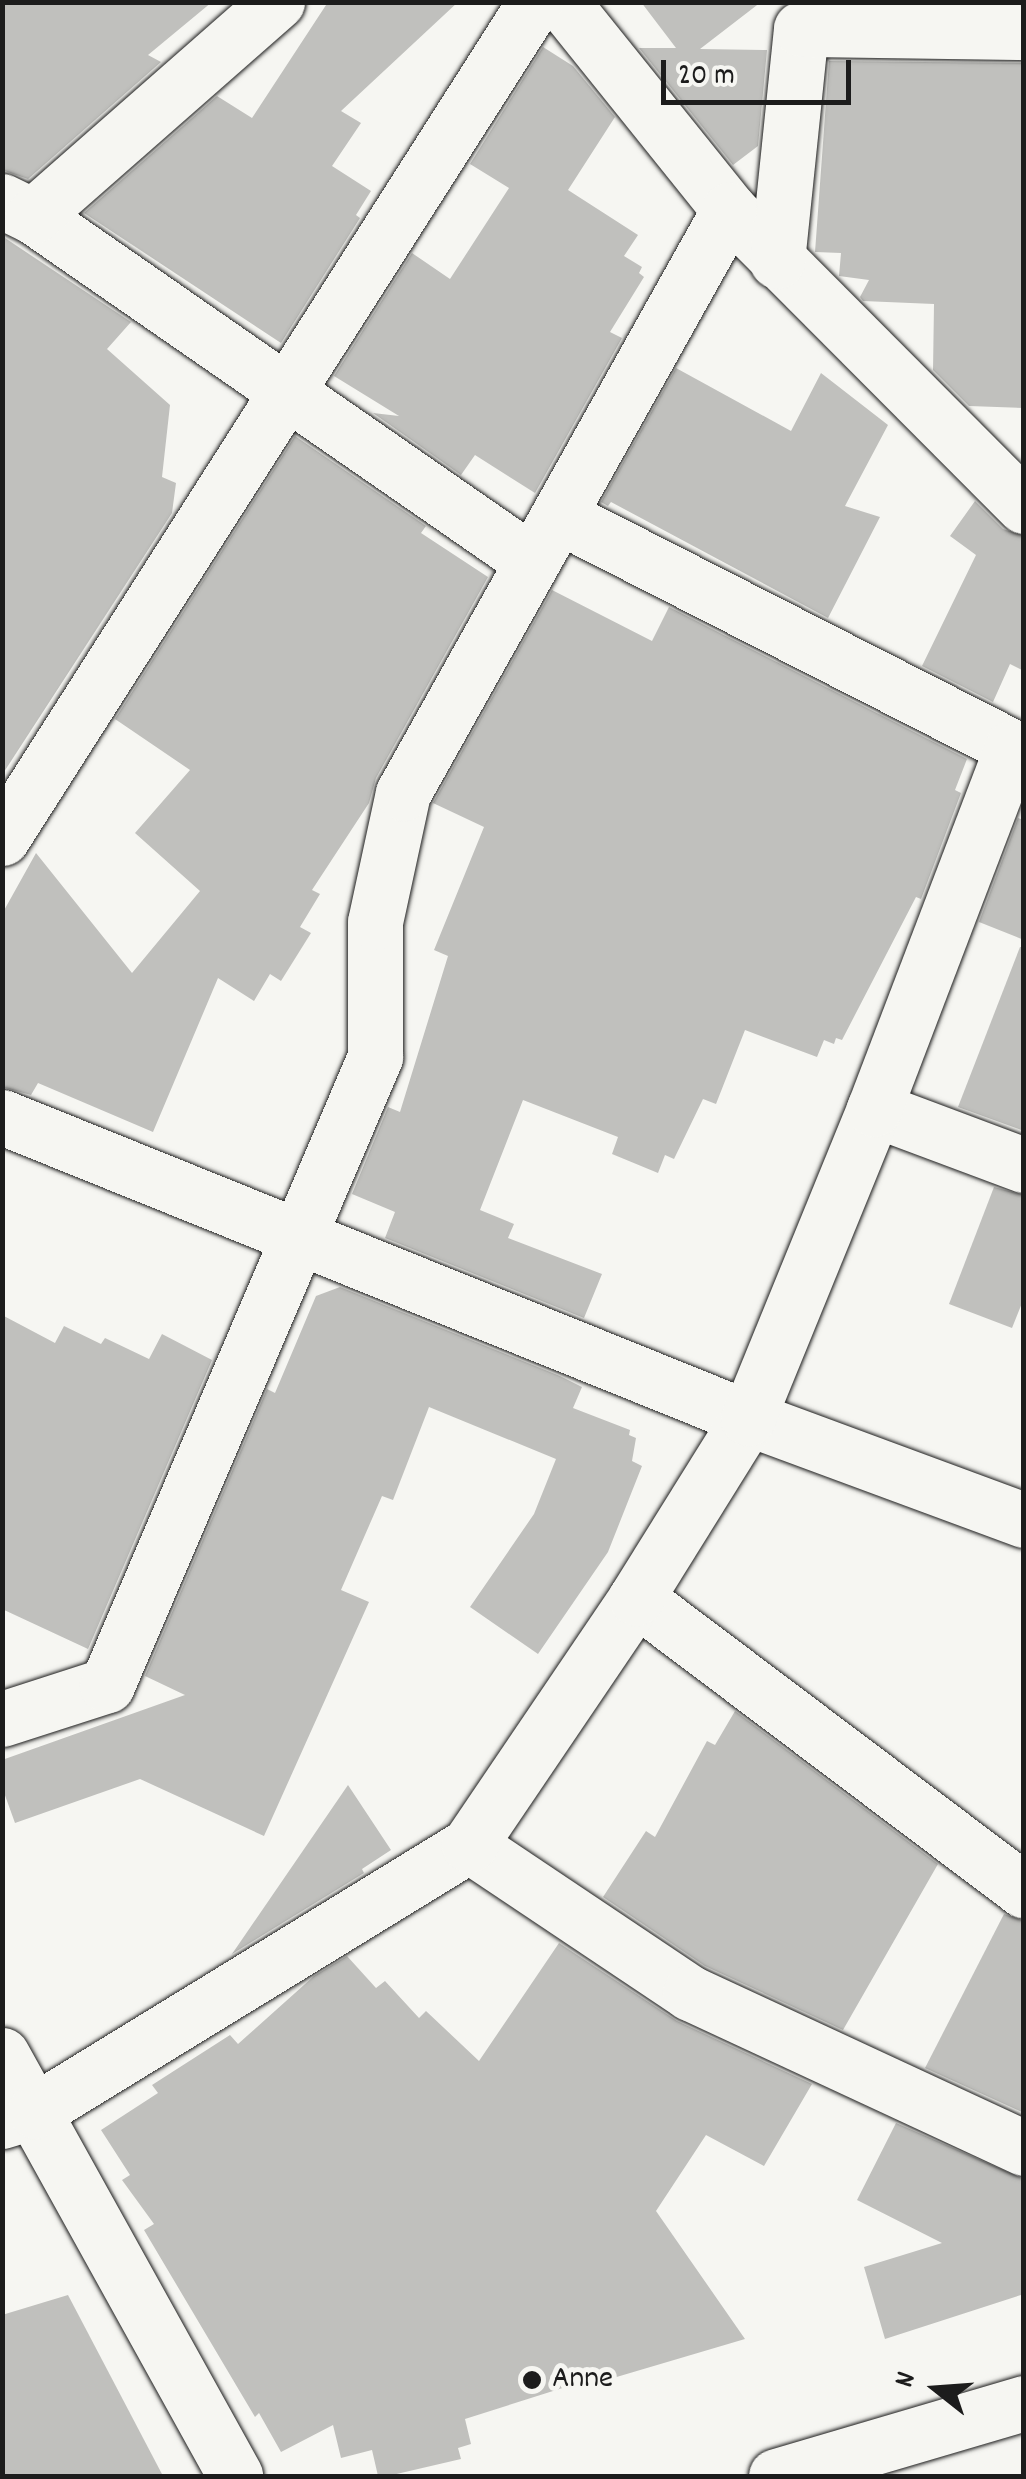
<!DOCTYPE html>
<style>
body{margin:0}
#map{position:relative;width:1026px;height:2479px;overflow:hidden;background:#f6f6f2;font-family:Dekko,sans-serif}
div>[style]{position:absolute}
.building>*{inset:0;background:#c0c0bd}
.roads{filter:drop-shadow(0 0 2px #1c1c1c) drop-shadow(0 0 2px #1c1c1c)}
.minor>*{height:55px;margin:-27.5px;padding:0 27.5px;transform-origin:27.5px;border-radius:27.5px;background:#f6f6f2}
.dots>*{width:28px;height:28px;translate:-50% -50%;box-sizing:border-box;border:5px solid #f6f6f2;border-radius:50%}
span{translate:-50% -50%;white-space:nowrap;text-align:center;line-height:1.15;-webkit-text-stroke:10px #f6f6f2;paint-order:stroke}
.poi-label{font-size:32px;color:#1c1c1c}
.left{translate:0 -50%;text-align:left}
.frame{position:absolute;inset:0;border:5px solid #1c1c1c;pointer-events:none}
.north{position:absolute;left:886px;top:2339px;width:100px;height:100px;-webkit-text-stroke:8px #f6f6f2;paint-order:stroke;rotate:287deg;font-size:28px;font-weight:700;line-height:40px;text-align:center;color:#1c1c1c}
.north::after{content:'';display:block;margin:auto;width:35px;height:45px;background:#1c1c1c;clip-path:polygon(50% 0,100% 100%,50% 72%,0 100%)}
.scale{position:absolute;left:661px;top:60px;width:190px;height:45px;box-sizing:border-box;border:5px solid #1c1c1c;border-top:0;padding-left:12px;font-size:30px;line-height:35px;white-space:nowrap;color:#1c1c1c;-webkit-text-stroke:8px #f6f6f2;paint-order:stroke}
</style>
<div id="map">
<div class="building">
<div style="clip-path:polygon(3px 2px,212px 2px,148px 55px,161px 62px,28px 179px,2px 170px)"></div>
<div style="clip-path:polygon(328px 2px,458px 2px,341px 111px,361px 123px,332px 166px,371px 191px,356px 215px,360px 218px,281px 343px,84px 213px,217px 96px,252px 118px)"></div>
<div style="clip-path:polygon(641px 2px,761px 2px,700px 49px,767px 50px,758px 146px,733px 165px,639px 48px,676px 48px)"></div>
<div style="clip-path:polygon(543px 47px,573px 66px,615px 117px,568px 190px,638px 235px,624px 256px,642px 267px,639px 273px,644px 277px,610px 332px,622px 338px,535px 493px,475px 455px,461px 475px,373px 413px,399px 416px,334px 376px,412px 253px,450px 279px,509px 188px,470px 164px)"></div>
<div style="clip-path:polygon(829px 61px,1024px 63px,1024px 408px,969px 406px,933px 370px,934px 304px,863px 301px,860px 297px,869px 280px,839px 276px,841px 253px,815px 252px)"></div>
<div style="clip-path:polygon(2px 236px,131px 322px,107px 349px,170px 405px,162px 477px,176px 483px,172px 513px,2px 775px)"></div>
<div style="clip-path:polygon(676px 368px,791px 431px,821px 373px,888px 425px,845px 506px,880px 517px,828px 618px,611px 502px,608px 506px,601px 502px)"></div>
<div style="clip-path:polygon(295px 436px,426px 526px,421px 533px,488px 577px,376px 778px,369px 803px,312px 890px,320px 894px,300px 927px,311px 933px,281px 981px,270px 974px,254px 1001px,218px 978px,153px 1132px,38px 1083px,31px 1095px,2px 1087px,2px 914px,36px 853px,132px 973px,200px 891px,135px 833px,190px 770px,115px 719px)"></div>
<div style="clip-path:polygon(975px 501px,1003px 529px,1024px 536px,1024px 671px,1010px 664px,993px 702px,922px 666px,976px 555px,950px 536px)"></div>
<div style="clip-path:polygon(552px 590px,652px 641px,669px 607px,967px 759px,955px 790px,961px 793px,921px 899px,916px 897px,842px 1040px,836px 1038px,834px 1044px,824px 1040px,817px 1057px,745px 1030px,716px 1104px,703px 1099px,674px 1159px,665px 1155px,658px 1173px,612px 1154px,618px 1137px,523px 1100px,480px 1210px,514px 1224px,508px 1238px,602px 1274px,584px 1318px,385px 1238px,395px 1212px,352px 1194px,388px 1107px,400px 1112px,448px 956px,434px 950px,484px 827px,433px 803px)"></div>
<div style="clip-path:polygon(1018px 818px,1024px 820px,1024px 940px,979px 922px)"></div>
<div style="clip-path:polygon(1020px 947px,1024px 947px,1024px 1131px,958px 1107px)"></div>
<div style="clip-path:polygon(994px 1187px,1024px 1195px,1024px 1298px,1012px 1328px,949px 1304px)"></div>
<div style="clip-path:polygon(340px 1287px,560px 1376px,582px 1387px,573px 1408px,630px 1430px,629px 1435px,636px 1438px,632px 1461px,642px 1466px,608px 1552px,538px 1654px,470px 1607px,534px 1514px,556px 1459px,429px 1407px,393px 1500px,382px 1496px,341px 1590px,369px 1602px,264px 1836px,140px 1779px,15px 1823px,2px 1787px,2px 1760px,185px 1695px,145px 1676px,267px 1389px,275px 1393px,316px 1296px)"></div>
<div style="clip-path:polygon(2px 1315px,55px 1343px,64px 1326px,101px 1344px,105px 1338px,149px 1359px,162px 1334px,212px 1360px,88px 1649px,2px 1609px)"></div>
<div style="clip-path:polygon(735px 1711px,938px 1864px,843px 2030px,705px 1966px,603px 1897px,646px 1831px,655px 1837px,707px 1741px,715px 1745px)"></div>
<div style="clip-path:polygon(348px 1785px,391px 1850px,362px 1869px,364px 1873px,232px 1954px)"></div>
<div style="clip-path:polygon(1004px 1914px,1024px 1921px,1024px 2113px,925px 2068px)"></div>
<div style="clip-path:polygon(559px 1943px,677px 2021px,812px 2084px,764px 2166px,706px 2135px,656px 2211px,745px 2339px,576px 2389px,572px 2385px,465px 2419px,471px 2444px,458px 2448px,461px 2459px,388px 2476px,378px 2476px,372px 2450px,341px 2458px,333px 2425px,281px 2452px,259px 2413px,255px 2417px,144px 2230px,154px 2224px,122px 2180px,130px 2175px,101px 2130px,158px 2093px,152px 2085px,230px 2035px,238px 2044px,314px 1976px,347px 1956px,376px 1988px,385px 1981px,419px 2018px,426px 2011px,479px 2061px)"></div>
<div style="clip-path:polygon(896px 2123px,1024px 2179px,1024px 2294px,885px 2339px,864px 2267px,942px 2243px,857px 2200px)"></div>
<div style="clip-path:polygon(68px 2295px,163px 2476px,2px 2476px,2px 2315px)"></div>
</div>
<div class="roads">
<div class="minor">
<div style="left:562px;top:2px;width:267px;rotate:51.2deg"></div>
<div style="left:729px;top:210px;width:418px;rotate:45.1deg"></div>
<div style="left:2px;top:201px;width:34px;rotate:26deg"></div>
<div style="left:33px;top:216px;width:606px;rotate:34.71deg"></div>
<div style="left:33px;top:216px;width:325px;rotate:-41.3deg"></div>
<div style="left:777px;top:261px;width:233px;rotate:-84.1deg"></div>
<div style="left:801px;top:29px;width:223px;rotate:0.8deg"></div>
<div style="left:559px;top:516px;width:522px;rotate:27.01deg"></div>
<div style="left:2px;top:838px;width:991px;rotate:-57.48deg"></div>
<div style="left:874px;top:1109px;width:160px;rotate:20.5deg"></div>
<div style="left:2px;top:1117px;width:804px;rotate:21.97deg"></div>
<div style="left:748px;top:1418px;width:294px;rotate:20.3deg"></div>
<div style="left:636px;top:1598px;width:486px;rotate:37deg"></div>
<div style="left:2px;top:1719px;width:110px;rotate:-17.9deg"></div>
<div style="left:107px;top:1685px;width:683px;rotate:-66.89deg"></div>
<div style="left:375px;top:1057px;width:135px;rotate:-90deg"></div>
<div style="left:375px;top:922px;width:132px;rotate:-77.8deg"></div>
<div style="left:403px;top:793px;width:668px;rotate:-60.79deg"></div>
<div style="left:469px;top:1845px;width:266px;rotate:33.8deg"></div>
<div style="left:690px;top:1993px;width:368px;rotate:24.9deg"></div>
<div style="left:2px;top:2055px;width:481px;rotate:61deg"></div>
<div style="left:2px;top:2121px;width:34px;rotate:-17deg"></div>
<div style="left:35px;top:2111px;width:509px;rotate:-31.5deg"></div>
<div style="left:469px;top:1845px;width:298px;rotate:-55.9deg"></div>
<div style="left:636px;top:1598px;width:212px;rotate:-58.1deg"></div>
<div style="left:748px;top:1418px;width:334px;rotate:-67.8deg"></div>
<div style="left:874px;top:1109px;width:387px;rotate:-69.1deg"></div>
<div style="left:776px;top:2476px;width:259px;rotate:-16.4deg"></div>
</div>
</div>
<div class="dots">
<div style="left:532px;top:2380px;background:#1c1c1c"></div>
</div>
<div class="poi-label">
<span class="left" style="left:552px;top:2380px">Anne</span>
</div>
<div class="frame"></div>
<div class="north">N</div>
<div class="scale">20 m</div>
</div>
